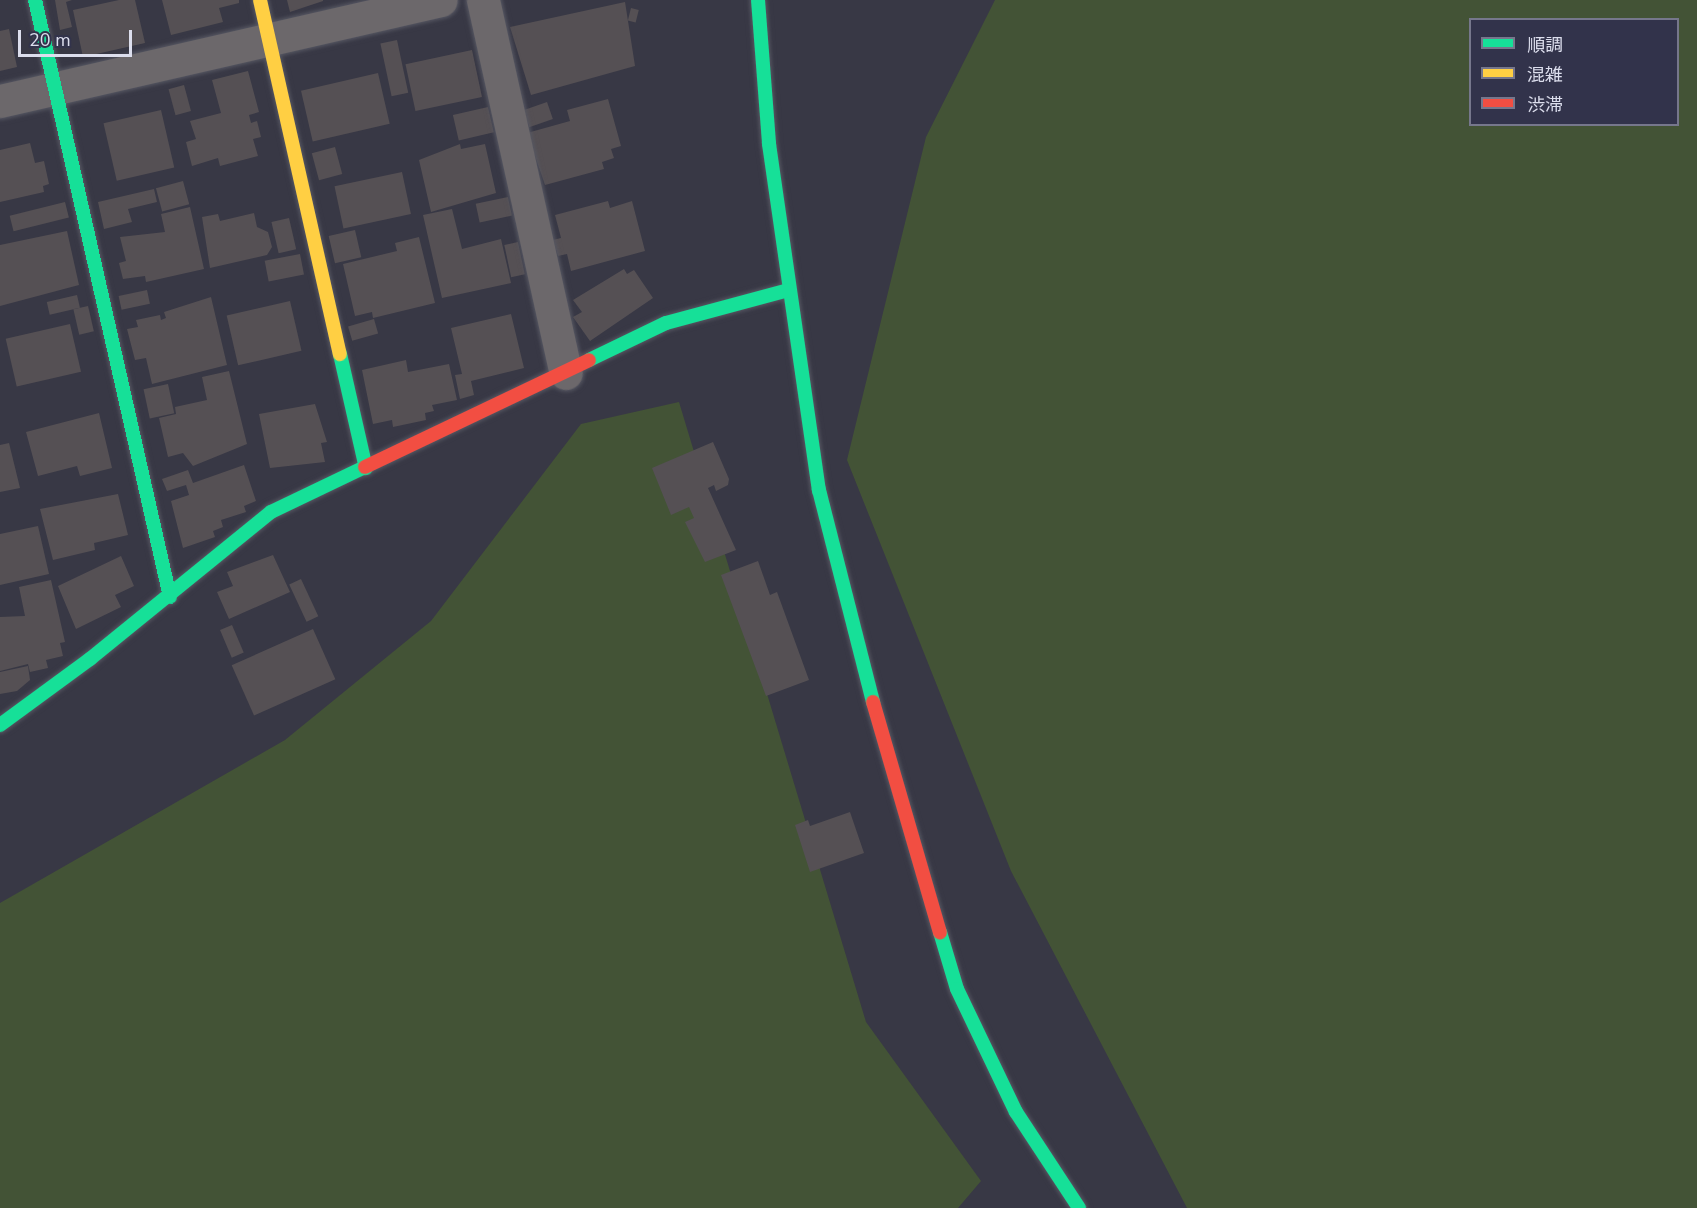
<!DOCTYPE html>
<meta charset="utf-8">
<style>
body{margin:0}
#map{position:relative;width:1697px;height:1208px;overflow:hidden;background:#383845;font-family:"Nunito Sans","Noto Sans JP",sans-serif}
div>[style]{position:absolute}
.green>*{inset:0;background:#435336}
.building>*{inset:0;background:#555054;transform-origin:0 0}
.roads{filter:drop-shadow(0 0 2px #565762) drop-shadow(0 0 2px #565762)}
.street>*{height:33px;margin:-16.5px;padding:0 16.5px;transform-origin:16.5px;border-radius:16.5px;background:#6c686b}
.fast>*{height:14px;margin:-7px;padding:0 7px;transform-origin:7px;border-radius:7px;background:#16e098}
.slow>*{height:14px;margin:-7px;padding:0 7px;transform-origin:7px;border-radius:7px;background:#ffcf43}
.jam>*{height:14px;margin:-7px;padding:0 7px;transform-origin:7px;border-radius:7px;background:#f24e42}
span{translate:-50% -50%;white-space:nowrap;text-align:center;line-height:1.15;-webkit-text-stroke:4.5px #32334b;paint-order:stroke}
.legend{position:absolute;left:1469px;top:18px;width:210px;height:108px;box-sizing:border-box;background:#32334b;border:2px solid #76778c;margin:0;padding:8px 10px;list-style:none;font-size:18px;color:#dcdeed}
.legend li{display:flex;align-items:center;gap:12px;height:30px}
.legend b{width:30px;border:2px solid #76778c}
.scale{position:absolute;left:18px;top:30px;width:114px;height:27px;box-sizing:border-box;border:3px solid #dcdeed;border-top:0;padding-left:8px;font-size:18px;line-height:21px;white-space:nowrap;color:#dcdeed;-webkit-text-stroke:4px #32334b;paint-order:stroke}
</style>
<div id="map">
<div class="green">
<div style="clip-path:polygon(evenodd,995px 0,1697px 0,1697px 1208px,1187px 1208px,1011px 871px,847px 460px,926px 137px,995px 0,1470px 20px,1678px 20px,1678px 124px,1470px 124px,1470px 20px)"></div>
<div style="clip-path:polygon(679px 402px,866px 1022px,981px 1181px,958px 1208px,0 1208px,0 903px,285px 740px,431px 621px,581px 424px)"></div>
</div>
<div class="building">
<div style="clip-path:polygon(55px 0,72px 0,66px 2px,72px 27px,60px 30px)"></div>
<div style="clip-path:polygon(119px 0,135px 0,145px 43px,83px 57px,73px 10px)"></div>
<div style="clip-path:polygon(162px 0,239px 0,239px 3px,219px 8px,223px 22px,171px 35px)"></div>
<div style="clip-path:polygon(287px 0,323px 0,323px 1px,290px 12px)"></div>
<div style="clip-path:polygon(625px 2px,635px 66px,531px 95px,510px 27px)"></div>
<div style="left:631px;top:8px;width:8px;height:13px;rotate:14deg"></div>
<div style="clip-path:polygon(9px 29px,17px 67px,0 71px,0 31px)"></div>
<div style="left:397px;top:40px;width:54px;height:17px;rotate:78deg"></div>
<div style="left:472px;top:50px;width:48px;height:68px;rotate:78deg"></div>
<div style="clip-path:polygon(248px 71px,259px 112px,249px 115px,251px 123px,257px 121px,261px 137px,253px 139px,258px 156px,220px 166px,218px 158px,192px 166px,186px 142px,196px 139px,190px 121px,221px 113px,212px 80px)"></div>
<div style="left:378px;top:73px;width:52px;height:79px;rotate:77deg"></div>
<div style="left:184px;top:85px;width:27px;height:16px;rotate:75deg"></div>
<div style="clip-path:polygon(608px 99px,621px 146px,611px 149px,614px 158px,602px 162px,604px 169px,545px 185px,527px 133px,570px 121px,567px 110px)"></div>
<div style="left:547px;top:102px;width:18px;height:25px;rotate:71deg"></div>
<div style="left:488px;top:107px;width:26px;height:36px;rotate:77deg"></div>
<div style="left:161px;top:110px;width:59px;height:59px;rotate:77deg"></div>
<div style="clip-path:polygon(30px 143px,35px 163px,44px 161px,49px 184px,43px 186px,44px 192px,0 202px,0 150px)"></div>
<div style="clip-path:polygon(460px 144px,461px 149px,485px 144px,496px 193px,431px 212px,419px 160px)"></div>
<div style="left:335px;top:147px;width:28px;height:24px;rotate:75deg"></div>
<div style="left:402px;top:172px;width:43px;height:69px;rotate:78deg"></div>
<div style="left:183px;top:181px;width:24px;height:28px;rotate:75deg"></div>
<div style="clip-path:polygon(154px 189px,157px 202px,128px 209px,132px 222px,104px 229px,98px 202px)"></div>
<div style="left:508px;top:197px;width:19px;height:33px;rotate:78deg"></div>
<div style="clip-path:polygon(608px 201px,610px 208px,632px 201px,645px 251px,571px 271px,567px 254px,558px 256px,553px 240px,561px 238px,555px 215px)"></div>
<div style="left:65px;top:202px;width:16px;height:57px;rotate:76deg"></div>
<div style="clip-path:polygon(190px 207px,204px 269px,146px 282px,145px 276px,123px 279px,119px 263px,126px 261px,120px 237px,165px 232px,161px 214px)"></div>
<div style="clip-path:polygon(452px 209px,462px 249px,501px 239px,511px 283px,442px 298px,423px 215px)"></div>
<div style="clip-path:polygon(254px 213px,257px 227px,268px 232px,272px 247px,267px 255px,210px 268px,202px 217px,218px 214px,220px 221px)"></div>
<div style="left:289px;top:218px;width:32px;height:18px;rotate:77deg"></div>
<div style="left:355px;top:230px;width:28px;height:27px;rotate:77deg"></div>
<div style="clip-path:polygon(67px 231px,79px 285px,0 306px,0 245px)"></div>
<div style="clip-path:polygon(419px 237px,435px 303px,373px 318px,372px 312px,355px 316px,343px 264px,397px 251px,395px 243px)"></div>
<div style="left:518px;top:242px;width:33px;height:14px;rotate:78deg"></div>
<div style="left:300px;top:254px;width:21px;height:36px;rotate:79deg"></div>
<div style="clip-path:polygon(624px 269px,627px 274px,634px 270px,653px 298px,590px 341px,573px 317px,582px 312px,573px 300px)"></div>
<div style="left:147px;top:290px;width:14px;height:29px;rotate:78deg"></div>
<div style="left:77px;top:295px;width:13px;height:31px;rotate:77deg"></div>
<div style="clip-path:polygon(211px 297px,227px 365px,152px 384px,146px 358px,135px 360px,127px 329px,138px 327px,136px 320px,160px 315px,161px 320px,166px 318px,164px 312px)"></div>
<div style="left:290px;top:301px;width:51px;height:65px;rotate:77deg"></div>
<div style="left:88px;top:306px;width:26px;height:15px;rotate:77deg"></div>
<div style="clip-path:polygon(511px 314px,524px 368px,471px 381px,474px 395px,460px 399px,455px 375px,462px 374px,451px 328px)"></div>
<div style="left:374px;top:319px;width:15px;height:27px;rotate:74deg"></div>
<div style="left:70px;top:324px;width:49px;height:66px;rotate:77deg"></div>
<div style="clip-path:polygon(406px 360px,408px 372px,449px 364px,457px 400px,432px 405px,434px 411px,425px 413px,426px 420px,393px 427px,392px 420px,373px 424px,362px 370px)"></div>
<div style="clip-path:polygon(229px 371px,247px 444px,193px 466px,183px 453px,168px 457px,159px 418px,176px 414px,175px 407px,207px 400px,202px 377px)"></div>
<div style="left:168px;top:384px;width:30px;height:25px;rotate:78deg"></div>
<div style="clip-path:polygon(315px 404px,327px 442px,321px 443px,325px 462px,270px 468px,259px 414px)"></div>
<div style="clip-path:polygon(99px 413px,112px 468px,80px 476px,77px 466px,38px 476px,26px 432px)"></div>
<div style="clip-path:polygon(713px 442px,729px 479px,728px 485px,716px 491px,714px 485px,708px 488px,736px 550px,705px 562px,685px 522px,694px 518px,689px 507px,671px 515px,652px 468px)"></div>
<div style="clip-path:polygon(9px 443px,20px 488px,0 492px,0 445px)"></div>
<div style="clip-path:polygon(244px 465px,256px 501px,244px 506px,246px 512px,221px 520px,223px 527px,213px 531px,215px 537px,183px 548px,171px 501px,189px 495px,186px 485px,167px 491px,162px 479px,188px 470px,193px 483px)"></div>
<div style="clip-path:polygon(118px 494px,128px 535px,94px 543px,95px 550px,53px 560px,40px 509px)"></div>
<div style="clip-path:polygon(38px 526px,49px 574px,0 585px,0 534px)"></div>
<div style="clip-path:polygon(273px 555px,290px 592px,229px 619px,217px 592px,233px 586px,227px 572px)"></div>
<div style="clip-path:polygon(121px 556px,134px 586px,115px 595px,121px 607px,76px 629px,58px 586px)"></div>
<div style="clip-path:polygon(758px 561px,770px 595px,777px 592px,809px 680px,766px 696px,721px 575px)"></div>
<div style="left:301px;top:579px;width:41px;height:13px;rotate:65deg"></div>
<div style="clip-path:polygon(51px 580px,65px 642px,60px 643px,63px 656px,46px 660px,48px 668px,30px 672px,28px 664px,0 671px,0 617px,25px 616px,19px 587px)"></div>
<div style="left:232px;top:625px;width:30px;height:13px;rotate:67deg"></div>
<div style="left:313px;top:629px;width:55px;height:89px;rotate:66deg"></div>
<div style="clip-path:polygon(28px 666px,30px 680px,17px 691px,0 694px,0 672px)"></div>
<div style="clip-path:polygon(850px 812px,864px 853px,810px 872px,795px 825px,808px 820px,810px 826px)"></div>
</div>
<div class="roads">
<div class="street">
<div style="left:483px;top:0;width:382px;rotate:77.5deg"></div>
<div style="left:0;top:101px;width:452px;rotate:-12.9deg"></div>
</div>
<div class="fast">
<div style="left:35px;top:0;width:612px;rotate:77.26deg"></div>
<div style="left:758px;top:0;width:144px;rotate:85.6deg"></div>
<div style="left:769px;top:144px;width:350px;rotate:81.8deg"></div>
<div style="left:819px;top:490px;width:219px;rotate:75.7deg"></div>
<div style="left:340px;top:354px;width:117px;rotate:77.2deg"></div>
<div style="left:589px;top:360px;width:85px;rotate:-25.7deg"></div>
<div style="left:666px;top:323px;width:126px;rotate:-15.1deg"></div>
<div style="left:0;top:725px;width:112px;rotate:-36.3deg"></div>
<div style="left:90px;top:659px;width:233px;rotate:-39.1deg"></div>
<div style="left:271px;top:512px;width:104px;rotate:-25.6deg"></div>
<div style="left:940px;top:932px;width:59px;rotate:73.4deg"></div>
<div style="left:957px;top:989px;width:136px;rotate:64.4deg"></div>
<div style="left:1016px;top:1112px;width:115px;rotate:56.7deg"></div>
</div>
<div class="slow">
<div style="left:260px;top:0;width:363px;rotate:77.3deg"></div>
</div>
<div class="jam">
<div style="left:365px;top:467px;width:248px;rotate:-25.5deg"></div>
<div style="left:873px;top:702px;width:240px;rotate:73.8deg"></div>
</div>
</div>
<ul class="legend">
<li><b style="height:8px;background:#16e098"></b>順調</li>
<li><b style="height:8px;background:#ffcf43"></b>混雑</li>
<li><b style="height:8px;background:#f24e42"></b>渋滞</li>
</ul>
<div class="scale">20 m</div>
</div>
